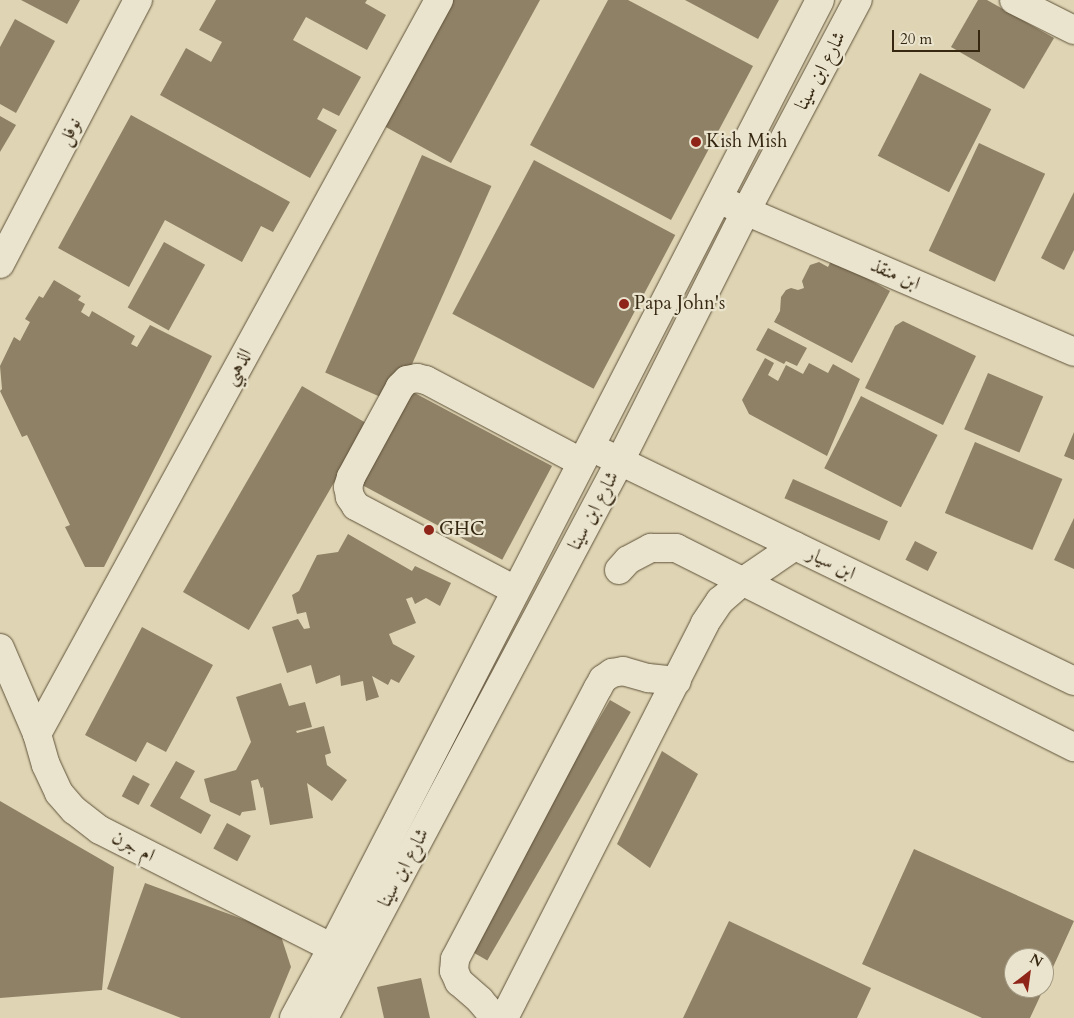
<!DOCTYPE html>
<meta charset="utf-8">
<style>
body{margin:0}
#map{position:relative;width:1074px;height:1018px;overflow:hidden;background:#dfd5b4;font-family:Cardo,Amiri,serif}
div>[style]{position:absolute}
.building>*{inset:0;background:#8e8166;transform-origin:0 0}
.roads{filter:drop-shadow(0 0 1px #60523a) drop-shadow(0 0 1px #60523a)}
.minor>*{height:28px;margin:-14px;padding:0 14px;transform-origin:14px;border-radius:14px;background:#eae4ce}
.dots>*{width:14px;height:14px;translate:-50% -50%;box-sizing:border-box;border:2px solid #eae4ce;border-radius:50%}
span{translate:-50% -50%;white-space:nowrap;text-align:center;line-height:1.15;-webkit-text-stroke:4.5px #eae4ce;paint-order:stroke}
.street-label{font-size:19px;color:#362711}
.poi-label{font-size:19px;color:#362711}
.left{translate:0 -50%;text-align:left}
.north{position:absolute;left:1004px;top:948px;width:50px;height:50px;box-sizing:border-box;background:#eae4ce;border:1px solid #a29882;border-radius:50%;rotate:30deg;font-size:14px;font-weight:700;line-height:20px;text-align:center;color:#362711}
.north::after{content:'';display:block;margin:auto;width:18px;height:22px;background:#8f2418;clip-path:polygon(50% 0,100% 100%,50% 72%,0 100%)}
.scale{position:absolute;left:892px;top:30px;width:88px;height:22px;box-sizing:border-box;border:2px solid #362711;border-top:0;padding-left:6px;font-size:15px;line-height:18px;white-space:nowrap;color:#362711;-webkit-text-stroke:4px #eae4ce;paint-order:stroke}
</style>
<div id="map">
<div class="building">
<div style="clip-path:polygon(21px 0,80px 0,67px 24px)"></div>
<div style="clip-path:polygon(216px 0,367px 0,365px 3px,386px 15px,367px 50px,306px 17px,293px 40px,361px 77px,339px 116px,323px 108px,317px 119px,337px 130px,310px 178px,160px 95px,186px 48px,211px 62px,222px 42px,199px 30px)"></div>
<div style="clip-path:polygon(453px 0,540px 0,451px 163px,384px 126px)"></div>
<div style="clip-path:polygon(608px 0,628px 0,753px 66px,671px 220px,530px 145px)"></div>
<div style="clip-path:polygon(685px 0,779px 0,758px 39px)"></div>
<div style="clip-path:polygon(978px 0,987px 0,1054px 38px,1024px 89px,951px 47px)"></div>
<div style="clip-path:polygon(15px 19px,55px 41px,16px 113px,0 104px,0 47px)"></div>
<div style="left:920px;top:73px;width:80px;height:93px;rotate:27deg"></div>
<div style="clip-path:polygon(131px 115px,290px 202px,273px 232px,261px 226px,242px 262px,165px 220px,129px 287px,58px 248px)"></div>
<div style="clip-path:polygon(0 116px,16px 125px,0 152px)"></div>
<div style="left:979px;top:143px;width:73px;height:119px;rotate:25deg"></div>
<div style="left:422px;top:155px;width:76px;height:238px;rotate:24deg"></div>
<div style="left:534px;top:160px;width:160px;height:174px;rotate:28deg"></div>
<div style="clip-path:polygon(1074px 192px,1074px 250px,1064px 270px,1041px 258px)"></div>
<div style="left:164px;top:242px;width:47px;height:75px;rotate:29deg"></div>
<div style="clip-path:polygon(832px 259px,890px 291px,852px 363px,774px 322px,780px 311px,781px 297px,786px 290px,791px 288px,798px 290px,804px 288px,802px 281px,810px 265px,819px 262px,828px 267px)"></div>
<div style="clip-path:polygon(54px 280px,81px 296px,78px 300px,85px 304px,81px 312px,89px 317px,92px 311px,135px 336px,131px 344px,137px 347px,150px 325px,212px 356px,104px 567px,85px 567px,65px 527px,70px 525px,27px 435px,22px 437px,0 391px,2px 389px,0 366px,14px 337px,20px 341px,30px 322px,25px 319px,39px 296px,43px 298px)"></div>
<div style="clip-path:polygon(903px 321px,976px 356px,943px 425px,865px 388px,895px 326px)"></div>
<div style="clip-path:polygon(768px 328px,807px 348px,797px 366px,786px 361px,784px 364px,756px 350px)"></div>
<div style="clip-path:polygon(765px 358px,774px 363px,768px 375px,778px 381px,786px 365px,803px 374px,809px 363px,828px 373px,833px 364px,860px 379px,827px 456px,749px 414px,742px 400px)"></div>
<div style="left:988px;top:373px;width:60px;height:61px;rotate:23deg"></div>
<div style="left:302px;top:386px;width:76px;height:238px;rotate:30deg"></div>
<div style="left:409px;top:390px;width:162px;height:106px;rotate:28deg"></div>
<div style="left:861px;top:396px;width:86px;height:81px;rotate:27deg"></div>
<div style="clip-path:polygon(1074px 432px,1074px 460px,1064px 456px)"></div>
<div style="left:975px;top:442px;width:95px;height:77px;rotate:23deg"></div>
<div style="left:793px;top:479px;width:104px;height:21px;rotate:24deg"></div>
<div style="clip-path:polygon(1074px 518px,1074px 569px,1054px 560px)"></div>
<div style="clip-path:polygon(348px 534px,412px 571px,415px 566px,451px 583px,440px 606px,426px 598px,415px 604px,412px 597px,406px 599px,416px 623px,389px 634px,393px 644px,415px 656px,399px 683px,391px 679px,388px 685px,372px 676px,379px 697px,366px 701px,363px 681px,341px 686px,340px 675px,316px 684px,311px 665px,287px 673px,272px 627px,298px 619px,304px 629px,310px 628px,306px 612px,297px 614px,292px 595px,299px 591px,317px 555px,338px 552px)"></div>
<div style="left:915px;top:541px;width:25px;height:21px;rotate:27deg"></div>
<div style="clip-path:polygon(142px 627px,213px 665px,166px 752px,147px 742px,136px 762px,85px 735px)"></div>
<div style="clip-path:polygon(281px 683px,289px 706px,305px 702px,312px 727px,296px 731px,297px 733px,324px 726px,331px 753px,325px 755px,327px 765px,347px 780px,332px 801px,307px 783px,313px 818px,270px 825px,263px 787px,261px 788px,258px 779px,251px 781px,256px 810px,242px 812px,240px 816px,210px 802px,204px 779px,236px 770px,251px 742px,236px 697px)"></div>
<div style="left:610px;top:700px;width:24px;height:287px;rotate:30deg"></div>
<div style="clip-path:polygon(662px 751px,698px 774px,650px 868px,617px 844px)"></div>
<div style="clip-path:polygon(176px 761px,195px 771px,180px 798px,211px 815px,201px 834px,150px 806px)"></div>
<div style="left:133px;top:775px;width:19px;height:24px;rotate:28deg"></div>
<div style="clip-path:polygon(0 801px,114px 867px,102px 990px,0 998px)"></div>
<div style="left:227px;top:823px;width:27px;height:29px;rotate:28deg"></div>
<div style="clip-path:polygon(914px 849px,1074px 921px,1044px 987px,1044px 958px,1014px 958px,1014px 988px,1044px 988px,1030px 1018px,982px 1018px,862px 964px)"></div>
<div style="clip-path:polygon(145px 883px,280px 933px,291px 967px,270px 1018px,181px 1018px,107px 989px)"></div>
<div style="clip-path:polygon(729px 921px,871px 988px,857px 1018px,683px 1018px)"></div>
<div style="clip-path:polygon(421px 978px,430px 1018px,384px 1018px,377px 987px)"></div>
</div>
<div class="roads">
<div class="minor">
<div style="left:1014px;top:0;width:67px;rotate:26.6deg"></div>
<div style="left:729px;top:204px;width:375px;rotate:23.2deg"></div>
<div style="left:0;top:264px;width:298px;rotate:-62.4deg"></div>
<div style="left:603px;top:453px;width:523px;rotate:25.83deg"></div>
<div style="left:619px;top:570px;width:13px;rotate:-48deg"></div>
<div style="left:628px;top:560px;width:26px;rotate:-28deg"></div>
<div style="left:651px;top:548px;width:25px"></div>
<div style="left:676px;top:548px;width:445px;rotate:26.6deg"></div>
<div style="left:515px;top:590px;width:180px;rotate:-152.2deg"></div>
<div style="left:356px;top:506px;width:11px;rotate:-124deg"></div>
<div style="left:350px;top:497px;width:10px;rotate:-101deg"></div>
<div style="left:348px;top:487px;width:10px;rotate:-73deg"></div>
<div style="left:351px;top:477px;width:102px;rotate:-61.4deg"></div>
<div style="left:400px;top:387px;width:10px;rotate:-45deg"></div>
<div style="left:407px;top:380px;width:10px;rotate:-11deg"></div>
<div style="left:417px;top:378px;width:9px;rotate:13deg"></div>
<div style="left:426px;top:380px;width:175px;rotate:27.9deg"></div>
<div style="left:0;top:648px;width:94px;rotate:66.7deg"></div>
<div style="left:37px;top:734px;width:32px;rotate:74deg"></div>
<div style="left:46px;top:765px;width:31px;rotate:65deg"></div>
<div style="left:59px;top:793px;width:23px;rotate:49deg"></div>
<div style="left:74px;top:810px;width:33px;rotate:38deg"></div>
<div style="left:100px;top:830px;width:278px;rotate:26.9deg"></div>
<div style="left:37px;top:734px;width:837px;rotate:-61.29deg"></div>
<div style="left:294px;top:1018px;width:80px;rotate:-61.5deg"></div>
<div style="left:332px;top:948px;width:1066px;rotate:-62.76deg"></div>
<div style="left:324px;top:1018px;width:631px;rotate:-62.01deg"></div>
<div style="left:620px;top:461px;width:278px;rotate:-63.3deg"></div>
<div style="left:745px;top:213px;width:241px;rotate:-62.1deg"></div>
<div style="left:495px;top:1018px;width:23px;rotate:-130deg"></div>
<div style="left:480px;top:1000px;width:28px;rotate:-139deg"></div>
<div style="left:459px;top:982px;width:12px;rotate:-114deg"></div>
<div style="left:454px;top:971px;width:12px;rotate:-85deg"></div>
<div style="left:455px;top:959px;width:306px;rotate:-62.2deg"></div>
<div style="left:598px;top:688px;width:10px;rotate:-61deg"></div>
<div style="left:603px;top:679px;width:11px;rotate:-34deg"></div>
<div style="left:612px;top:673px;width:11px;rotate:-10deg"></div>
<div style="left:623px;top:671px;width:26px;rotate:16deg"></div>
<div style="left:648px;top:678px;width:29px;rotate:6deg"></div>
<div style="left:504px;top:1018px;width:443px;rotate:-63deg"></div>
<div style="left:705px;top:623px;width:27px;rotate:-56deg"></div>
<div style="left:720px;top:601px;width:29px;rotate:-41deg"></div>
<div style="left:742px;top:582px;width:64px;rotate:-34.2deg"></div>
</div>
</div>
<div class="dots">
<div style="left:696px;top:142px;background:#8f2418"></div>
<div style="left:624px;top:304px;background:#8f2418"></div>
<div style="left:429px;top:530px;background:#8f2418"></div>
</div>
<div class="street-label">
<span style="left:821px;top:71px;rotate:-62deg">شارع ابن سينا</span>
<span style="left:70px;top:132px;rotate:-63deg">نوفل</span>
<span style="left:895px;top:275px;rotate:23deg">ابن منقذ</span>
<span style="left:238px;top:367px;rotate:-61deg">الذهبي</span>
<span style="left:594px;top:511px;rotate:-62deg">شارع ابن سينا</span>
<span style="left:831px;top:564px;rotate:26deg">ابن سيار</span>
<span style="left:133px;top:847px;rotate:27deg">ام جرن</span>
<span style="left:404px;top:868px;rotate:-62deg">شارع ابن سينا</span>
</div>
<div class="poi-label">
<span class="left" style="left:706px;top:142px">Kish Mish</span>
<span class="left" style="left:634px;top:304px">Papa John's</span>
<span class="left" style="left:439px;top:530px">GHC</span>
</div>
<div class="north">N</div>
<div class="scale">20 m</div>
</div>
